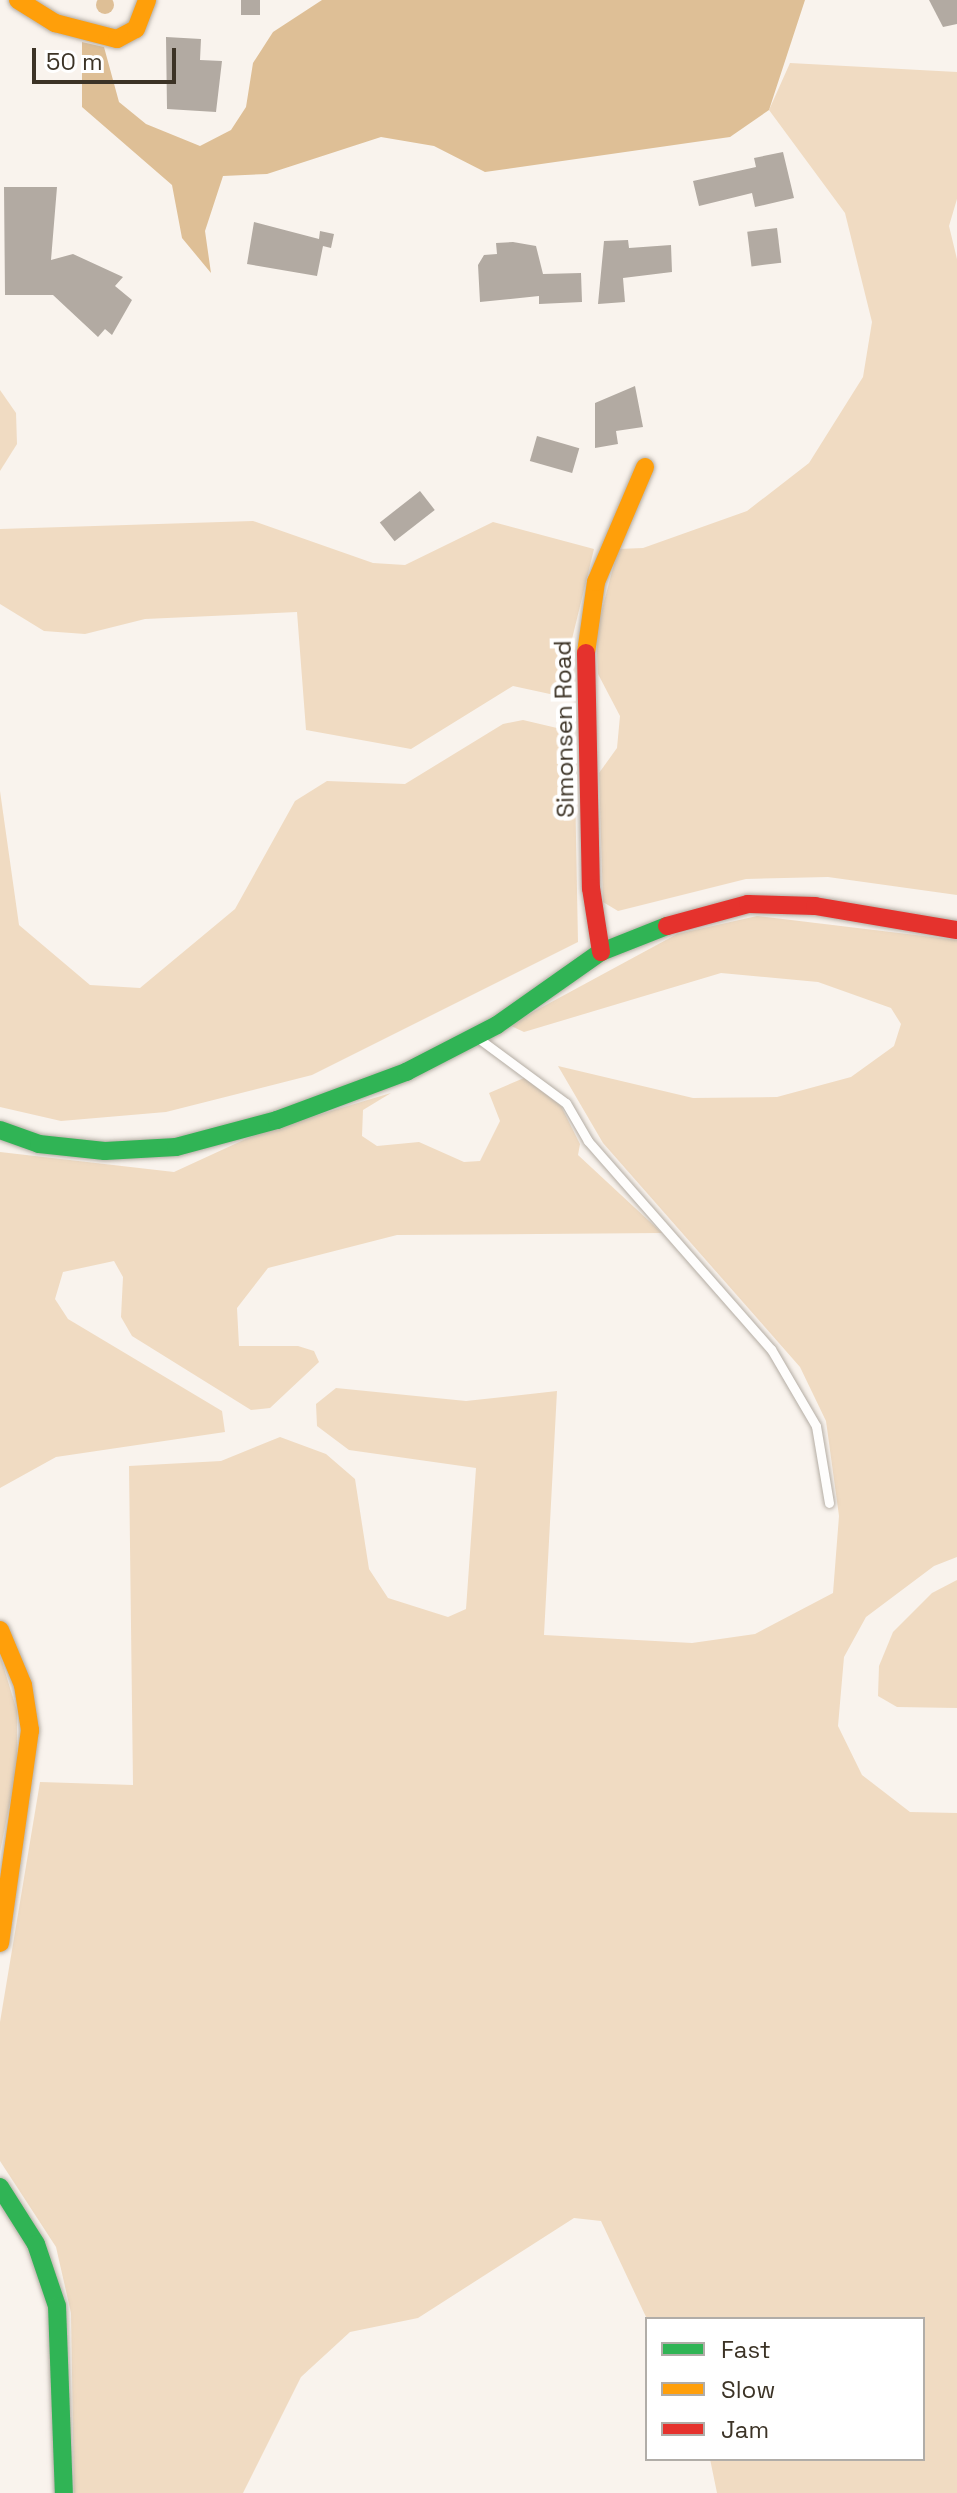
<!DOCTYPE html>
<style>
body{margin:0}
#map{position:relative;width:957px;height:2493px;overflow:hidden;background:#f9f3ed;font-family:"Space Grotesk",sans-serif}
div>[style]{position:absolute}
.green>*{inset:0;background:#f0dbc2}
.water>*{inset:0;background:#debf96}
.round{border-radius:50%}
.building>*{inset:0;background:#b2aaa2;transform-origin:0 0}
.roads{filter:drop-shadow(0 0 2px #b4ada4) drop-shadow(0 0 2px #b4ada4)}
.lane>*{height:9px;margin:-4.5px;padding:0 4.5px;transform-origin:4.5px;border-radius:4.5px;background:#fefdfc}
.fast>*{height:18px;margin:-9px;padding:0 9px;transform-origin:9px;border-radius:9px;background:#30b455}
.slow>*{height:18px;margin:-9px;padding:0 9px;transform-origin:9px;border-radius:9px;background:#ff9f0a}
.jam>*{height:18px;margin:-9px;padding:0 9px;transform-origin:9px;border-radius:9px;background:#e5322d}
span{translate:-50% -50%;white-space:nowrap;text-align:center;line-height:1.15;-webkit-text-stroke:8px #fff;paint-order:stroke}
.street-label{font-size:24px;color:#3c3326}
.legend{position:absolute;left:645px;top:2317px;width:280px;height:144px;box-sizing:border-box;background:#fff;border:2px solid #b1ada8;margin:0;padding:10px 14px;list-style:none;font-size:24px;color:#3c3326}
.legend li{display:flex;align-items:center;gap:16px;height:40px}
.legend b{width:40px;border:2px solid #b1ada8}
.scale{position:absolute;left:32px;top:48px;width:144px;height:36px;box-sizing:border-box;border:4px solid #3c3326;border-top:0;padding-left:10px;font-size:24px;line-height:28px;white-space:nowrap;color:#3c3326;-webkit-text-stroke:6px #fff;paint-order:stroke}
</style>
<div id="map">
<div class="green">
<div style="clip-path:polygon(790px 63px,957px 72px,957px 199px,949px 226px,957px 259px,957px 895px,828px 877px,746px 879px,618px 911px,603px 902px,599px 773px,617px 748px,620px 716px,598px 674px,596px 632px,618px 549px,643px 548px,747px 511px,809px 463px,863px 377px,872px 322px,845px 213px,769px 110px)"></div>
<div style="clip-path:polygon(0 390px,16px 413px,17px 444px,0 471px)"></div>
<div style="clip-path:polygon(253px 521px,373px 563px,405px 565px,493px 522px,594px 549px,572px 639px,573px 699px,513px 686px,411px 749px,306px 730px,297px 612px,145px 619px,85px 634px,44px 631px,0 604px,0 529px)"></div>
<div style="clip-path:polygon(523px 720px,574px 732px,578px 942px,312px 1075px,166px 1112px,61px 1121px,0 1107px,0 791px,19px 925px,90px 985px,140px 988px,235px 909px,295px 801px,327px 781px,405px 784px,503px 724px)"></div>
<div style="clip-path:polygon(757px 916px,957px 940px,957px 1557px,934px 1566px,866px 1617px,844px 1657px,838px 1726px,862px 1775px,910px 1812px,957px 1813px,957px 2493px,717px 2493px,710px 2459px,923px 2459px,923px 2319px,647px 2319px,601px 2221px,574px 2218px,418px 2318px,350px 2332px,301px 2377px,243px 2493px,74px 2493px,71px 2313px,56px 2247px,0 2161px,0 2022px,40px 1782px,133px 1785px,129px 1466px,221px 1461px,280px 1437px,326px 1454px,355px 1479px,369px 1569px,388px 1598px,448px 1617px,466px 1609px,476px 1468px,349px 1450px,317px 1426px,316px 1404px,336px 1388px,466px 1401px,557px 1391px,544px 1635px,692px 1643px,755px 1634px,833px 1593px,839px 1516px,826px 1421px,800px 1367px,603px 1143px,558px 1066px,693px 1098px,777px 1097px,851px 1077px,894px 1046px,901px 1024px,891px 1008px,818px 982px,721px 973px,524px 1032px,509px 1025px,677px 934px)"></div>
<div style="clip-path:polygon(524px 1078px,561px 1106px,580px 1144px,578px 1155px,662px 1233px,397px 1235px,268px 1268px,237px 1308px,239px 1346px,298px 1346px,314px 1351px,319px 1362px,270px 1408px,251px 1410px,132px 1336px,121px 1317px,123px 1277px,114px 1261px,63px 1272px,55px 1299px,68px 1319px,222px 1411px,225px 1432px,56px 1457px,0 1488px,0 1152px,174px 1172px,261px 1132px,391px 1093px,363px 1110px,362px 1136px,377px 1146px,419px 1142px,464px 1162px,480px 1161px,500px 1121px,489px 1093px)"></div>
<div style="clip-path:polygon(957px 1580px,957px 1708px,897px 1707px,878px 1696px,879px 1666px,893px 1632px,932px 1593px)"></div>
<div style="clip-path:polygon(0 1655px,17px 1711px,17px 1768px,0 1852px)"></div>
</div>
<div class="water">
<div class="round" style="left:96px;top:-4px;width:18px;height:18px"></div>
<div style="clip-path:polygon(322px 0,805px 0,769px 110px,730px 137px,485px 172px,434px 146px,381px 137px,267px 174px,223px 176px,205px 231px,211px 273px,182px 238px,172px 185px,82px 107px,82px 42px,104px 47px,119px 102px,146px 124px,200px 146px,231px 130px,246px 107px,253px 63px,273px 32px)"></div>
</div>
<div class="building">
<div style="left:241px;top:0;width:19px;height:15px"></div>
<div style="clip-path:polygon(929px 0,957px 0,957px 24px,943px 27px)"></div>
<div style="clip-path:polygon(166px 37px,201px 39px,200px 60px,222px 61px,216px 112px,167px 109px)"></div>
<div style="clip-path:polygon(783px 152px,794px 198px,755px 207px,752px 193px,699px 206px,693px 181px,756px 167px,754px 158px)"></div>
<div style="clip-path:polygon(4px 187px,57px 187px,51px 260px,73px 254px,123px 277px,115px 286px,132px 300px,112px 335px,105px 329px,98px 337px,53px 295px,5px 295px)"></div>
<div style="clip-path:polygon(254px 222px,319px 239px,320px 231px,334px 234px,331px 248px,323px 246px,317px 276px,247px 264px)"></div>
<div style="left:777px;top:228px;width:35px;height:30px;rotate:83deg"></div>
<div style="clip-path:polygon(628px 240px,629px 248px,671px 245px,672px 272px,623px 278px,625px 302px,598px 304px,604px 241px)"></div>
<div style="clip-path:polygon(513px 242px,536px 246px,543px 274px,581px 273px,582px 302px,539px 304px,539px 296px,480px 302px,478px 265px,484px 255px,497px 254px,496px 243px)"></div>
<div style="clip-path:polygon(635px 386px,643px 427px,616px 431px,618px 444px,595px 448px,595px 403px)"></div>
<div style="left:537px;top:436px;width:44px;height:26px;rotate:16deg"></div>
<div style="left:420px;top:491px;width:24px;height:51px;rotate:52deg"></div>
</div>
<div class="roads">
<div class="lane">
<div style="left:478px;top:1038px;width:109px;rotate:36.5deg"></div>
<div style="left:566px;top:1103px;width:44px;rotate:59.9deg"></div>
<div style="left:588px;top:1141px;width:277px;rotate:48.7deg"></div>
<div style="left:771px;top:1349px;width:89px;rotate:59.7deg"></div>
<div style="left:816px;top:1426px;width:78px;rotate:80.4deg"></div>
</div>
<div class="fast">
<div style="left:0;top:1130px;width:41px;rotate:19.7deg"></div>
<div style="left:39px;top:1144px;width:66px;rotate:6.1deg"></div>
<div style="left:105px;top:1151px;width:71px;rotate:-3.2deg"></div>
<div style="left:176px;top:1147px;width:105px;rotate:-15deg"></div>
<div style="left:277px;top:1120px;width:138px;rotate:-20.4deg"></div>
<div style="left:406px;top:1072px;width:102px;rotate:-27.3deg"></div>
<div style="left:497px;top:1025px;width:127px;rotate:-35.1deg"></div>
<div style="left:601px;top:952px;width:71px;rotate:-21.5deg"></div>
<div style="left:0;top:2187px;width:67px;rotate:57.7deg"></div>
<div style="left:36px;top:2244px;width:65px;rotate:71.3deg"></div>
<div style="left:57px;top:2306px;width:187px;rotate:87.9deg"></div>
</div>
<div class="slow">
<div style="left:18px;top:0;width:44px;rotate:31.9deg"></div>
<div style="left:55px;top:23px;width:64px;rotate:14.5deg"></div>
<div style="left:117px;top:39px;width:21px;rotate:-28deg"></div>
<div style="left:136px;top:29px;width:31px;rotate:-69deg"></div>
<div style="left:586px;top:653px;width:72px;rotate:-82deg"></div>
<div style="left:596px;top:582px;width:125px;rotate:-66.9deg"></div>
<div style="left:0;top:1630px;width:60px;rotate:67.3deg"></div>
<div style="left:23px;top:1685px;width:46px;rotate:81.2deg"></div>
<div style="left:30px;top:1730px;width:215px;rotate:98deg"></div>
</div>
<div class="jam">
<div style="left:586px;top:653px;width:235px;rotate:88.8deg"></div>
<div style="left:591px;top:888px;width:65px;rotate:81.1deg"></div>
<div style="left:667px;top:926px;width:84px;rotate:-15.2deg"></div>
<div style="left:748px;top:904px;width:67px;rotate:1.7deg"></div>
<div style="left:815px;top:906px;width:144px;rotate:9.6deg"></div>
</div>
</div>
<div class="street-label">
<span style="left:564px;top:729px;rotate:-91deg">Simonsen Road</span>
</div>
<ul class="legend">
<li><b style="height:10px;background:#30b455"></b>Fast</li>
<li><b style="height:10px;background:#ff9f0a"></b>Slow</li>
<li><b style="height:10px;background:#e5322d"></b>Jam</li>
</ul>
<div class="scale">50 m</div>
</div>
